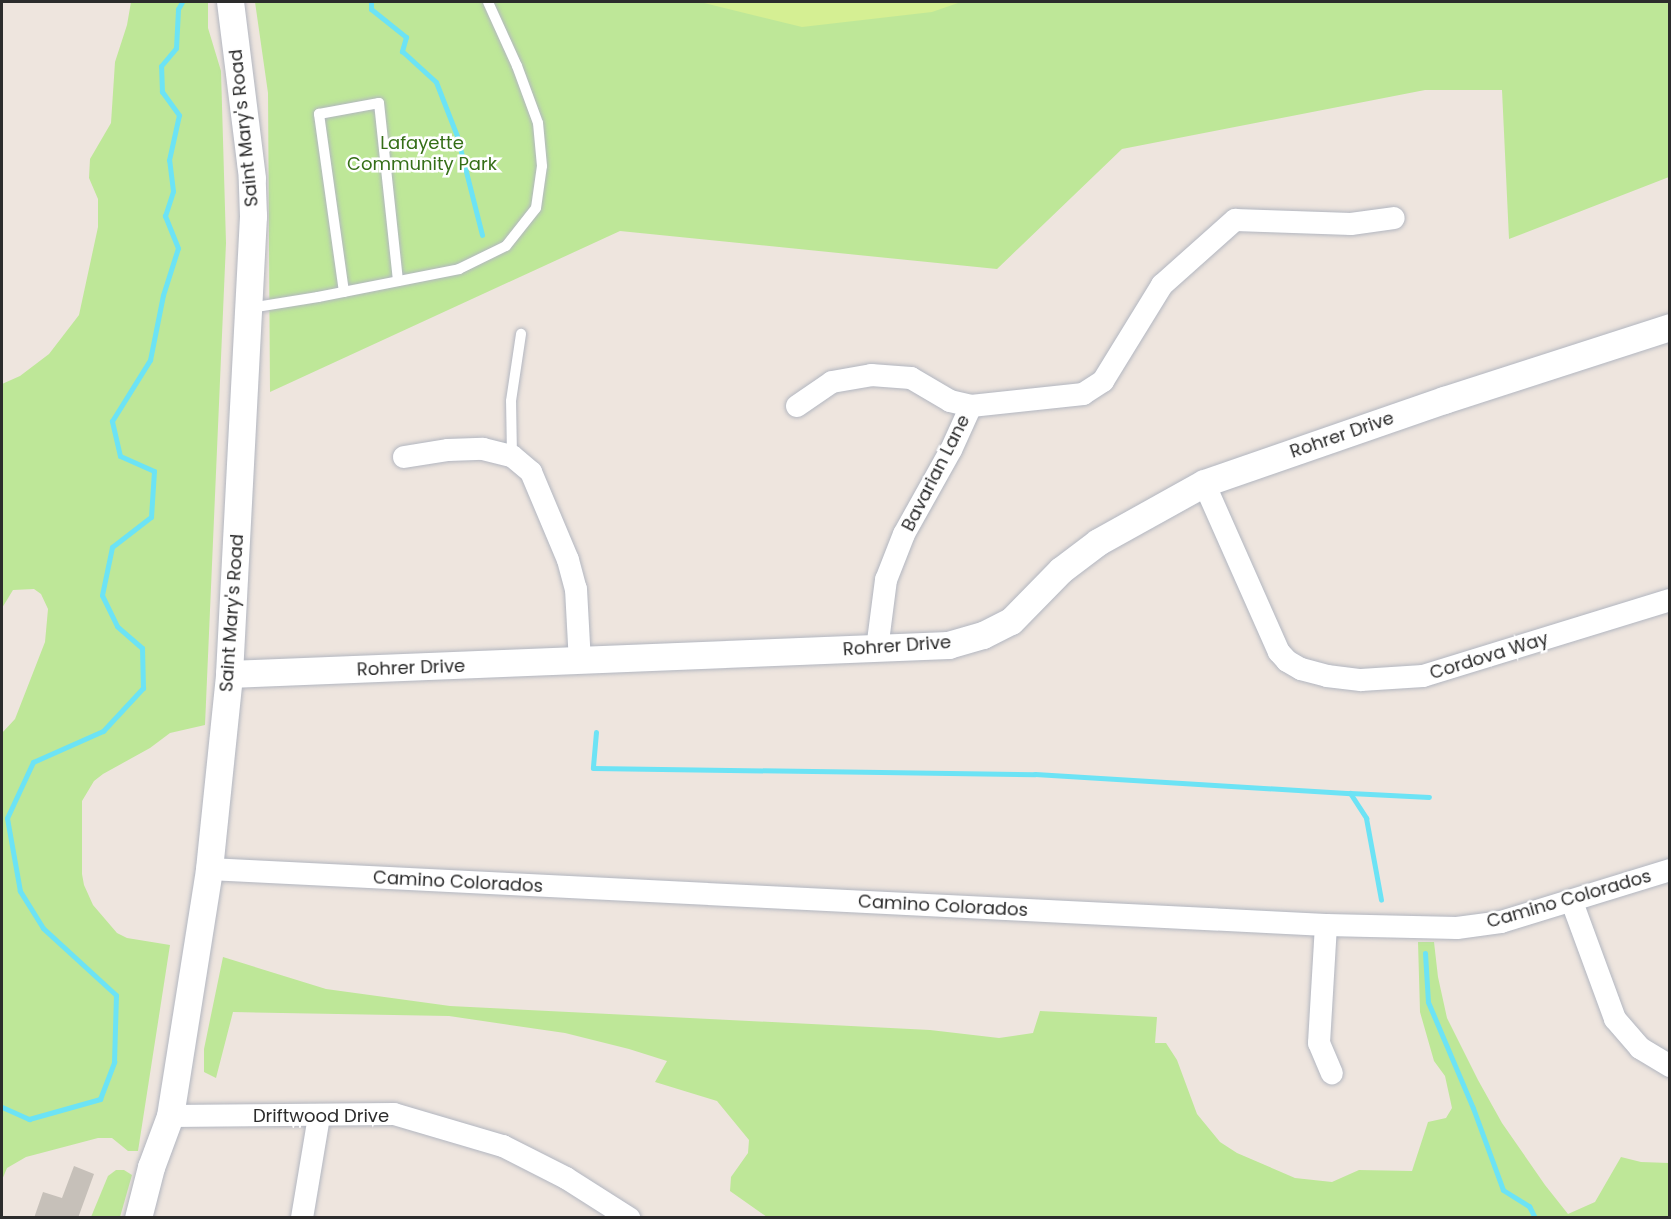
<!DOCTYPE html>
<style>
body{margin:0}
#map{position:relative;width:1671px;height:1219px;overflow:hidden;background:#eee5de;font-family:Poppins,sans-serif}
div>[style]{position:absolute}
.green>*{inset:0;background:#bee798}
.pitch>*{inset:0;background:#d5ef93}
.stream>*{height:5px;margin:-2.5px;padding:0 2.5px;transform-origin:2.5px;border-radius:2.5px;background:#6ce3f5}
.building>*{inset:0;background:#c6c0b9}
.roads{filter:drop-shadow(0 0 2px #b2b6c0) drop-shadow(0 0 2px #b2b6c0)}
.service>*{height:10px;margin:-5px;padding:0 5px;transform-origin:5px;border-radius:5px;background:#fff}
.minor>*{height:22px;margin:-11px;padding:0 11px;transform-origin:11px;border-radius:11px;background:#fff}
.tertiary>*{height:27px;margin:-13.5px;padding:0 13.5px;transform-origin:13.5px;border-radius:13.5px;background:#fff}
span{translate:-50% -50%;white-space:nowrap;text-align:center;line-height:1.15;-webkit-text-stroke:5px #fff;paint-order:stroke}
.street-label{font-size:18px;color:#2c2c2c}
.park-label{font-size:18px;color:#356e17}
.frame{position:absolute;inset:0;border:3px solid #2c2c2c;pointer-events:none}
</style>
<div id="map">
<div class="green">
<div style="clip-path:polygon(131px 2px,208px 2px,208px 28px,221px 71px,226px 243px,205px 725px,170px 733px,150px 748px,103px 774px,94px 781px,82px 801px,82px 874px,84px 885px,93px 905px,117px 933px,127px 938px,170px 945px,138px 1151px,128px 1151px,112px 1138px,98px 1138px,26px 1157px,7px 1168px,2px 1180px,2px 733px,15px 719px,45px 642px,48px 609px,41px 594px,34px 589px,13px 590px,2px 608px,2px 384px,20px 376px,49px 354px,79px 315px,98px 227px,98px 199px,89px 178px,90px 159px,111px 123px,115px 62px,127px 25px)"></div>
<div style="clip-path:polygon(255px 2px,1669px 2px,1669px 177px,1509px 239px,1502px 90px,1425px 90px,1122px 149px,997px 269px,620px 231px,270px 392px,268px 93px)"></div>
<div style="clip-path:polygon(1418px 942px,1434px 942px,1438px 977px,1447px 1018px,1478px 1080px,1502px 1123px,1545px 1185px,1568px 1214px,1595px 1202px,1621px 1157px,1641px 1162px,1669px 1163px,1669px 1217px,767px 1217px,730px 1191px,731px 1177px,748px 1153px,749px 1140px,717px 1101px,655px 1082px,667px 1061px,629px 1049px,565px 1033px,449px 1016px,233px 1012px,216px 1078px,204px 1072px,204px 1049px,223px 957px,326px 989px,450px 1006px,930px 1030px,999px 1038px,1033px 1033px,1040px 1011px,1157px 1017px,1155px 1043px,1166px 1043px,1177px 1060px,1197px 1114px,1220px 1142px,1237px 1153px,1295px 1178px,1332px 1182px,1359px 1170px,1412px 1171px,1428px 1122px,1446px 1118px,1452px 1108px,1445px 1076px,1434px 1061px,1420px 1012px)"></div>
<div style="clip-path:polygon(116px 1170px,124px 1170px,132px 1175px,120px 1217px,91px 1217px,108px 1176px)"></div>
</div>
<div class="pitch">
<div style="clip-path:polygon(700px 2px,961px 2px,932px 12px,802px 27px)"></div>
</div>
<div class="stream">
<div style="left:371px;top:2px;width:7px;rotate:90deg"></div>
<div style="left:371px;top:9px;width:45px;rotate:38.7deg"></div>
<div style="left:406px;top:37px;width:15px;rotate:106deg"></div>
<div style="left:402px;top:51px;width:46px;rotate:42.4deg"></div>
<div style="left:436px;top:82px;width:58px;rotate:68.7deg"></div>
<div style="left:457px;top:136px;width:102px;rotate:75.8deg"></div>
<div style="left:596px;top:732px;width:36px;rotate:95deg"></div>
<div style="left:593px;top:768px;width:442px;rotate:0.8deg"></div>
<div style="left:1035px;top:774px;width:316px;rotate:3.5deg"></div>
<div style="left:1350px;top:793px;width:30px;rotate:57deg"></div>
<div style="left:1366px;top:818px;width:83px;rotate:79.6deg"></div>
<div style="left:1350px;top:793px;width:79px;rotate:2.9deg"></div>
<div style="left:1425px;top:953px;width:49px;rotate:86.5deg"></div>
<div style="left:1428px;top:1002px;width:115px;rotate:67deg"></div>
<div style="left:1473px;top:1108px;width:87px;rotate:69.9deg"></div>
<div style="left:1503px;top:1190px;width:31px;rotate:32deg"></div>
<div style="left:1529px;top:1206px;width:13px;rotate:63deg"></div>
<div style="left:2px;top:1107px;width:30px;rotate:24deg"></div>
<div style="left:29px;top:1119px;width:74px;rotate:-15.7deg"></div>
<div style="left:100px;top:1099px;width:40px;rotate:-69deg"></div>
<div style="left:114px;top:1062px;width:67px;rotate:-88.3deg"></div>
<div style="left:116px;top:995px;width:99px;rotate:-137.5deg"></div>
<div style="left:43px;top:928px;width:44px;rotate:-121.9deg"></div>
<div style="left:20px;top:891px;width:74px;rotate:-100.1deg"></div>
<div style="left:7px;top:818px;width:62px;rotate:-65.1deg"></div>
<div style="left:33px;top:762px;width:77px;rotate:-23.9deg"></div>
<div style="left:103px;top:731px;width:59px;rotate:-47.1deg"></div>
<div style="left:143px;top:688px;width:40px;rotate:-91.4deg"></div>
<div style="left:142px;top:648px;width:33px;rotate:-139deg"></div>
<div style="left:117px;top:626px;width:34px;rotate:-116deg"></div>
<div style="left:102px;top:595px;width:49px;rotate:-78.2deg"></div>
<div style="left:112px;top:547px;width:49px;rotate:-37.6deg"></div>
<div style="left:151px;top:517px;width:46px;rotate:-86.3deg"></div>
<div style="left:154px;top:471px;width:37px;rotate:-156deg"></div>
<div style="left:120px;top:456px;width:36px;rotate:-103deg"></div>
<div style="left:112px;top:421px;width:72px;rotate:-58.1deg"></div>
<div style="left:150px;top:360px;width:66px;rotate:-78.7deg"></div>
<div style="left:163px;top:295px;width:49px;rotate:-72.3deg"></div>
<div style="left:178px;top:248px;width:35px;rotate:-112deg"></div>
<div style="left:165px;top:216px;width:26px;rotate:-72deg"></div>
<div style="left:173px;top:191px;width:31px;rotate:-97deg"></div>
<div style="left:169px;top:160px;width:46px;rotate:-77.5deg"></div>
<div style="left:179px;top:115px;width:29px;rotate:-126deg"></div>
<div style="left:162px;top:92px;width:26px;rotate:-92deg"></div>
<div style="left:161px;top:66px;width:23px;rotate:-50deg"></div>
<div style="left:176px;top:48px;width:39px;rotate:-87deg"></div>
<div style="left:178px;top:9px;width:8px;rotate:-60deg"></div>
</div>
<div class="building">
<div style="clip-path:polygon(74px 1166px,94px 1174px,78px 1218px,34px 1218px,43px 1192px,62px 1198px)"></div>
</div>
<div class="roads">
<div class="service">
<div style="left:344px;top:292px;width:180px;rotate:-98deg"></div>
<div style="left:319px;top:114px;width:61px;rotate:-10.4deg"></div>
<div style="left:379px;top:103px;width:179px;rotate:83.9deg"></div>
<div style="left:250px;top:308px;width:69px;rotate:-9.2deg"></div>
<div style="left:318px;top:297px;width:144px;rotate:-11.2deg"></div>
<div style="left:459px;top:269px;width:52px;rotate:-26.1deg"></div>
<div style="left:506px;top:246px;width:48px;rotate:-51.7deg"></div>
<div style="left:536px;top:208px;width:42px;rotate:-81.9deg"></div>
<div style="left:542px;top:166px;width:43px;rotate:-95.3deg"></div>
<div style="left:538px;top:123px;width:61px;rotate:-110.2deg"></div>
<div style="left:517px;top:66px;width:70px;rotate:-114.4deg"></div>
<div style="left:512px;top:456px;width:55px;rotate:-91deg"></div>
<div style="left:511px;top:401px;width:68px;rotate:-81.5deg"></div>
</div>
<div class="minor">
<div style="left:797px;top:406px;width:42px;rotate:-34.4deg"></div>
<div style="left:832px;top:382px;width:40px;rotate:-10deg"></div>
<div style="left:871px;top:375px;width:40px;rotate:4.3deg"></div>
<div style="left:911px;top:378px;width:45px;rotate:30.5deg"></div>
<div style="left:950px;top:401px;width:22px;rotate:13deg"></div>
<div style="left:404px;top:457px;width:45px;rotate:-9deg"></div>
<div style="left:448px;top:450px;width:35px;rotate:-2deg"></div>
<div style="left:483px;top:449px;width:30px;rotate:14deg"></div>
<div style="left:512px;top:456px;width:25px;rotate:40deg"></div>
<div style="left:531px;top:472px;width:95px;rotate:67.2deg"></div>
<div style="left:568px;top:560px;width:30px;rotate:75deg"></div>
<div style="left:576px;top:589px;width:73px;rotate:86.9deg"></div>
<div style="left:1204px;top:483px;width:185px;rotate:66.1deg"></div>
<div style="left:1279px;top:652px;width:12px;rotate:48deg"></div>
<div style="left:1287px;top:661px;width:16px;rotate:30deg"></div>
<div style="left:1301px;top:669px;width:27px;rotate:15deg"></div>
<div style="left:1327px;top:676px;width:34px;rotate:7deg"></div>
<div style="left:1361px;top:680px;width:62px;rotate:-3.7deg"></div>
<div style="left:1423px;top:676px;width:258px;rotate:-17.1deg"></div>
<div style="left:877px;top:649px;width:70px;rotate:-82.6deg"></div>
<div style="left:886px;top:580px;width:49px;rotate:-68.6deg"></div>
<div style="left:904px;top:534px;width:96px;rotate:-60.8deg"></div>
<div style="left:951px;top:450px;width:48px;rotate:-65.6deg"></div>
<div style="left:971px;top:406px;width:113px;rotate:-6.1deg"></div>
<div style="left:1083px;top:394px;width:24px;rotate:-33deg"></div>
<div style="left:1103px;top:381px;width:113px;rotate:-58.4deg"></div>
<div style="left:1162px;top:285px;width:98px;rotate:-41.7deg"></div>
<div style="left:1235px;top:220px;width:116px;rotate:2deg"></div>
<div style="left:1351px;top:224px;width:43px;rotate:-7.9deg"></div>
<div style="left:209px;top:869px;width:1118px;rotate:2.87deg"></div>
<div style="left:1326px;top:925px;width:131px;rotate:1.3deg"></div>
<div style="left:1457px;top:928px;width:44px;rotate:-7.8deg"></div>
<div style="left:1501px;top:922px;width:177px;rotate:-17.1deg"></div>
<div style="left:1572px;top:902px;width:125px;rotate:69.8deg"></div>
<div style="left:1615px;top:1019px;width:38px;rotate:49deg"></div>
<div style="left:1640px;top:1048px;width:35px;rotate:31deg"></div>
<div style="left:1326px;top:925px;width:118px;rotate:93.4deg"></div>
<div style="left:1319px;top:1043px;width:33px;rotate:67deg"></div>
<div style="left:170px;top:1116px;width:224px;rotate:-0.5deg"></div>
<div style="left:394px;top:1114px;width:114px;rotate:16.4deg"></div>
<div style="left:503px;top:1146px;width:71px;rotate:26.9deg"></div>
<div style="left:566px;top:1178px;width:75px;rotate:32.4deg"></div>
<div style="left:302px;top:1218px;width:103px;rotate:-80.5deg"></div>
</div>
<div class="tertiary">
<div style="left:229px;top:674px;width:720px;rotate:-2.31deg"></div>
<div style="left:948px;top:645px;width:36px;rotate:-16deg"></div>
<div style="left:983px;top:635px;width:31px;rotate:-27deg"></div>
<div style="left:1011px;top:621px;width:71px;rotate:-45.6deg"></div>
<div style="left:1061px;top:570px;width:46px;rotate:-37.1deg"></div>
<div style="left:1098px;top:542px;width:121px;rotate:-29.1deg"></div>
<div style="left:1204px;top:483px;width:254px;rotate:-19.1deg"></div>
<div style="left:1444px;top:400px;width:237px;rotate:-17.9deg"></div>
<div style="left:138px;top:1218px;width:53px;rotate:-75.7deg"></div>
<div style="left:151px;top:1167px;width:54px;rotate:-69.6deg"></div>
<div style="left:170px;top:1116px;width:250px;rotate:-81deg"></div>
<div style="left:209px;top:869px;width:196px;rotate:-84.1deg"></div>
<div style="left:229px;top:674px;width:459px;rotate:-87deg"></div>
<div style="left:253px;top:216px;width:38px;rotate:-92deg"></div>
<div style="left:252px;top:178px;width:177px;rotate:-97.1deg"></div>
</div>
</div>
<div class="street-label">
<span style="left:244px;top:128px;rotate:-96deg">Saint Mary's Road</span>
<span style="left:1342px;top:435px;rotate:-19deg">Rohrer Drive</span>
<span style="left:936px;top:473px;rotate:-63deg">Bavarian Lane</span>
<span style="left:232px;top:613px;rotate:-86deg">Saint Mary's Road</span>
<span style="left:897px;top:646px;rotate:-4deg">Rohrer Drive</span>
<span style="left:1489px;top:656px;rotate:-17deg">Cordova Way</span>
<span style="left:411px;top:668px;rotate:-2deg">Rohrer Drive</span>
<span style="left:458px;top:882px;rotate:3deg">Camino Colorados</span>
<span style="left:1569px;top:899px;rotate:-16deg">Camino Colorados</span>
<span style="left:943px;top:906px;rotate:3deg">Camino Colorados</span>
<span style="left:321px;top:1116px">Driftwood Drive</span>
</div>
<div class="park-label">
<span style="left:422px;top:154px">Lafayette<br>Community Park</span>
</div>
<div class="frame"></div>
</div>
